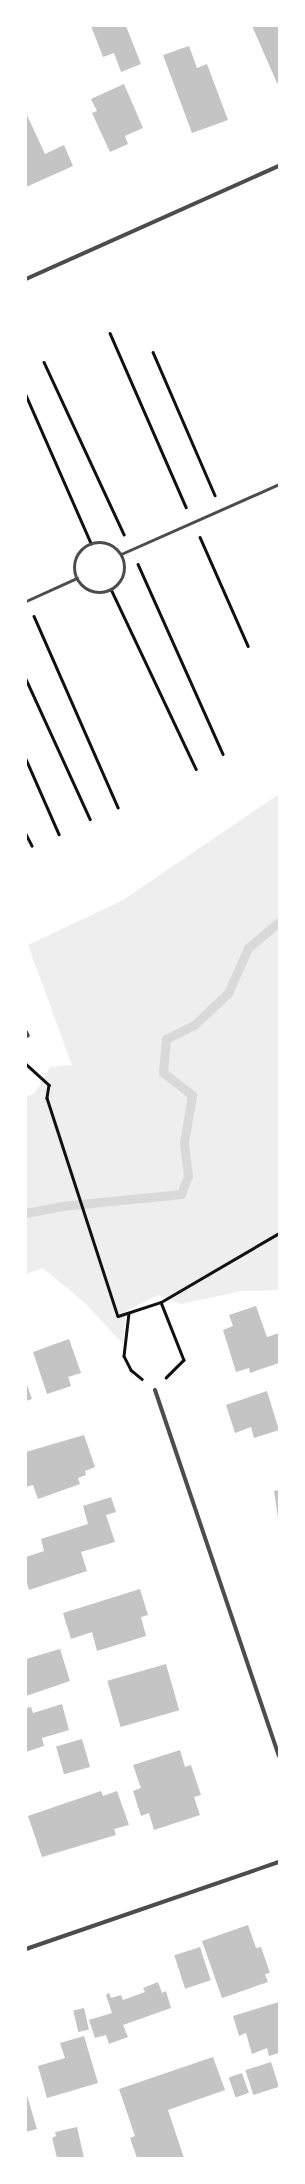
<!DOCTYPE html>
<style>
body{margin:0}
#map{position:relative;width:305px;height:2184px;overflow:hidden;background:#fff;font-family:Figtree,sans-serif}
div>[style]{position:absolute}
.green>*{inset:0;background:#eee}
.stream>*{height:9px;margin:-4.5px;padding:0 4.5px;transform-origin:4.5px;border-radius:4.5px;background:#d9d9d9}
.building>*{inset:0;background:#c4c4c4;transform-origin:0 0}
.path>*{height:2.5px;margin:-1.25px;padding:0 1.25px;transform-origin:1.25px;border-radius:1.25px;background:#111}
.service>*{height:3px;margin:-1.5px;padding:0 1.5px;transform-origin:1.5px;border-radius:1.5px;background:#4c4c4c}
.service>.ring{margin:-1.5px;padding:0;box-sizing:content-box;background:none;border:3px solid #4c4c4c;border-radius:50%}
.minor>*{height:4px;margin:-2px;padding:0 2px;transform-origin:2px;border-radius:2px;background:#4c4c4c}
span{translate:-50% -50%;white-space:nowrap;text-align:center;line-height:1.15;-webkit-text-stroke:3px #fff;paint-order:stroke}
.frame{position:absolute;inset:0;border:27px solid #fff;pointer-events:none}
</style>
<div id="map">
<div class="green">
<div style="clip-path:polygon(279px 794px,279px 1290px,242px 1291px,181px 1304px,158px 1295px,126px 1311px,123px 1344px,85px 1303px,43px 1268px,26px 1274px,26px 1097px,35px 1093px,50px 1067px,72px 1065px,28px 945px,123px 900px)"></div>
</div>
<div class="stream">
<div style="left:26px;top:1213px;width:36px;rotate:-11deg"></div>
<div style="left:61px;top:1206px;width:121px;rotate:-5.7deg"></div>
<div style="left:181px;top:1194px;width:19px;rotate:-69deg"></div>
<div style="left:188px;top:1176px;width:33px;rotate:-97deg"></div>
<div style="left:184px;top:1143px;width:49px;rotate:-80.5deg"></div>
<div style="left:192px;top:1095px;width:37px;rotate:-142deg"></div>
<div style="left:163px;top:1072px;width:33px;rotate:-85deg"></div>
<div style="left:166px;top:1039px;width:31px;rotate:-27deg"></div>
<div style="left:194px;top:1025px;width:47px;rotate:-43.3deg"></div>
<div style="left:228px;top:993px;width:49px;rotate:-66deg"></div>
<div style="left:248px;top:948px;width:40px;rotate:-40deg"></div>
</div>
<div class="building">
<div style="clip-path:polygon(91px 26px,126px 26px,141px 64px,121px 72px,114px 53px,103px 57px)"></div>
<div style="clip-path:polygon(252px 26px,279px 26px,279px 83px,277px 83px)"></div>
<div style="clip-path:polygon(189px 46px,197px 68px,207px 64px,228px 120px,192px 133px,163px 55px)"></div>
<div style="clip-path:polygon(124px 84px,143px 128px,125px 136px,128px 144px,110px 152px,92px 113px,97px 111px,91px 99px)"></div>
<div style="clip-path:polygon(26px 113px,45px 154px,64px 145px,73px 166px,26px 187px)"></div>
<div style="clip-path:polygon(256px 1306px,267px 1337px,279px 1333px,279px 1363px,250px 1373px,249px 1368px,236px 1372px,223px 1330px,233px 1326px,229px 1315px)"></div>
<div style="clip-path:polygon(69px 1339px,81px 1373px,68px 1377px,71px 1386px,47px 1394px,33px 1352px)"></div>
<div style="clip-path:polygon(26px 1382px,32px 1399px,26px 1401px)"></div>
<div style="clip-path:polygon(267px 1391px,279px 1430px,254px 1438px,251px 1427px,235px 1433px,226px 1405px)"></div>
<div style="clip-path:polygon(84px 1435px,95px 1467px,85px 1471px,86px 1475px,78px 1478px,80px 1484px,38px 1499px,33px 1485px,26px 1487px,26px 1452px)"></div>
<div style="clip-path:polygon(279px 1490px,279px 1518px,278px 1518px,274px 1491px)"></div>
<div style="clip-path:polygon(111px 1497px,116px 1512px,106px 1515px,115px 1542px,81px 1552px,87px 1571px,29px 1590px,26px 1580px,26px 1557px,44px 1551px,41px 1539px,88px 1524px,83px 1506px)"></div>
<div style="clip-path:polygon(140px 1589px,148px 1615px,141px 1617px,146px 1636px,97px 1651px,92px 1632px,71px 1639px,63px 1613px)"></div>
<div style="clip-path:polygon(60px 1649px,70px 1681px,26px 1696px,26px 1659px)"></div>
<div style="left:166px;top:1664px;width:48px;height:61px;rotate:74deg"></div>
<div style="clip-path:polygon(62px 1704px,69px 1730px,42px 1738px,44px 1746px,26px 1752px,26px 1708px,31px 1707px,33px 1713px)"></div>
<div style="left:82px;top:1739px;width:29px;height:27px;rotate:74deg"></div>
<div style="clip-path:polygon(180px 1750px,185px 1767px,191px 1765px,201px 1795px,194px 1797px,200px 1815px,154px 1830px,149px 1813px,141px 1816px,133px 1791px,141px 1788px,133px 1765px)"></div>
<div style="clip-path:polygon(101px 1791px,103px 1796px,117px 1791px,129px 1825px,114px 1829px,116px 1835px,42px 1857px,28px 1816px)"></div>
<div style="clip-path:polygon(248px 1925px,256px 1948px,261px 1947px,270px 1973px,265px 1974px,268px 1982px,222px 1998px,202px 1941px)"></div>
<div style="left:200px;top:1947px;width:35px;height:27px;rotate:72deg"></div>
<div style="clip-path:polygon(158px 1982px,162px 1993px,166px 1991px,171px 2008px,123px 2025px,128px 2037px,109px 2044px,106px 2035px,95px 2038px,89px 2020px,112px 2013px,106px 1995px,109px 1993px,111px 1998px,121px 1995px,123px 2000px,145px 1992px,143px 1988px)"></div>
<div style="clip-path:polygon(279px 2002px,279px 2053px,269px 2056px,267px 2048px,252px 2054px,246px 2033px,239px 2036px,233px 2016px)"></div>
<div style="left:84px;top:2008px;width:22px;height:11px;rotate:77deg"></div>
<div style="clip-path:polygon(84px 2036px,98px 2083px,47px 2098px,38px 2066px,65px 2058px,60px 2043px)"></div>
<div style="clip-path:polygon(213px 2057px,225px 2090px,168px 2110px,184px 2158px,137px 2158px,130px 2138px,135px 2136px,119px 2089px)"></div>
<div style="left:271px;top:2062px;width:26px;height:27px;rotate:72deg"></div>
<div style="left:242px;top:2073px;width:21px;height:14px;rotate:71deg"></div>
<div style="clip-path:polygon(26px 2092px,37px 2129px,26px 2132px)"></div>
<div style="clip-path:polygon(77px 2127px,84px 2158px,57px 2158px,52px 2138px,56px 2136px,55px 2132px)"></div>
</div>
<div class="path">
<div style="left:110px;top:333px;width:190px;rotate:66.4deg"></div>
<div style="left:153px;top:352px;width:156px;rotate:66.6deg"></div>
<div style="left:44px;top:362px;width:190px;rotate:65.1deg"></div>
<div style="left:26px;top:395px;width:162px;rotate:66.3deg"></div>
<div style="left:200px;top:537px;width:119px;rotate:66.2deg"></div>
<div style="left:138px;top:564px;width:208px;rotate:65.9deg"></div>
<div style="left:111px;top:589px;width:199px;rotate:64.7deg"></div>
<div style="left:34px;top:616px;width:209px;rotate:66.3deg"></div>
<div style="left:26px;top:679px;width:154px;rotate:65.4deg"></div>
<div style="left:26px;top:759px;width:82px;rotate:66.3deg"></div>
<div style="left:26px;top:834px;width:13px;rotate:63deg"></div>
<div style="left:26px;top:1064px;width:31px;rotate:42deg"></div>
<div style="left:49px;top:1085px;width:13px;rotate:99deg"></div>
<div style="left:47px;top:1098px;width:229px;rotate:72deg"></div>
<div style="left:118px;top:1316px;width:45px;rotate:-18deg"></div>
<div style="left:161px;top:1302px;width:62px;rotate:68.4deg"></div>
<div style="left:184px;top:1360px;width:25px;rotate:135deg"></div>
<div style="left:161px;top:1302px;width:137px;rotate:-30.3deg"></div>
<div style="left:129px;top:1313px;width:43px;rotate:96.6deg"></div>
<div style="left:124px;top:1356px;width:16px;rotate:63deg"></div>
<div style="left:131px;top:1370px;width:14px;rotate:39deg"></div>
</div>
<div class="service">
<div class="ring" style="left:74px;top:542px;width:47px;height:47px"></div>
<div style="left:121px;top:554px;width:173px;rotate:-23.9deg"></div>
<div style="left:26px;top:601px;width:56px;rotate:-24.3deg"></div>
</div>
<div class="minor">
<div style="left:26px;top:279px;width:277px;rotate:-24.1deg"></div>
<div style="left:26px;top:1032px;width:4px;rotate:63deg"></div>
<div style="left:155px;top:1390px;width:386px;rotate:71.3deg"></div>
<div style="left:26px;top:1949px;width:268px;rotate:-19deg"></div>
</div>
<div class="frame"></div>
</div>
